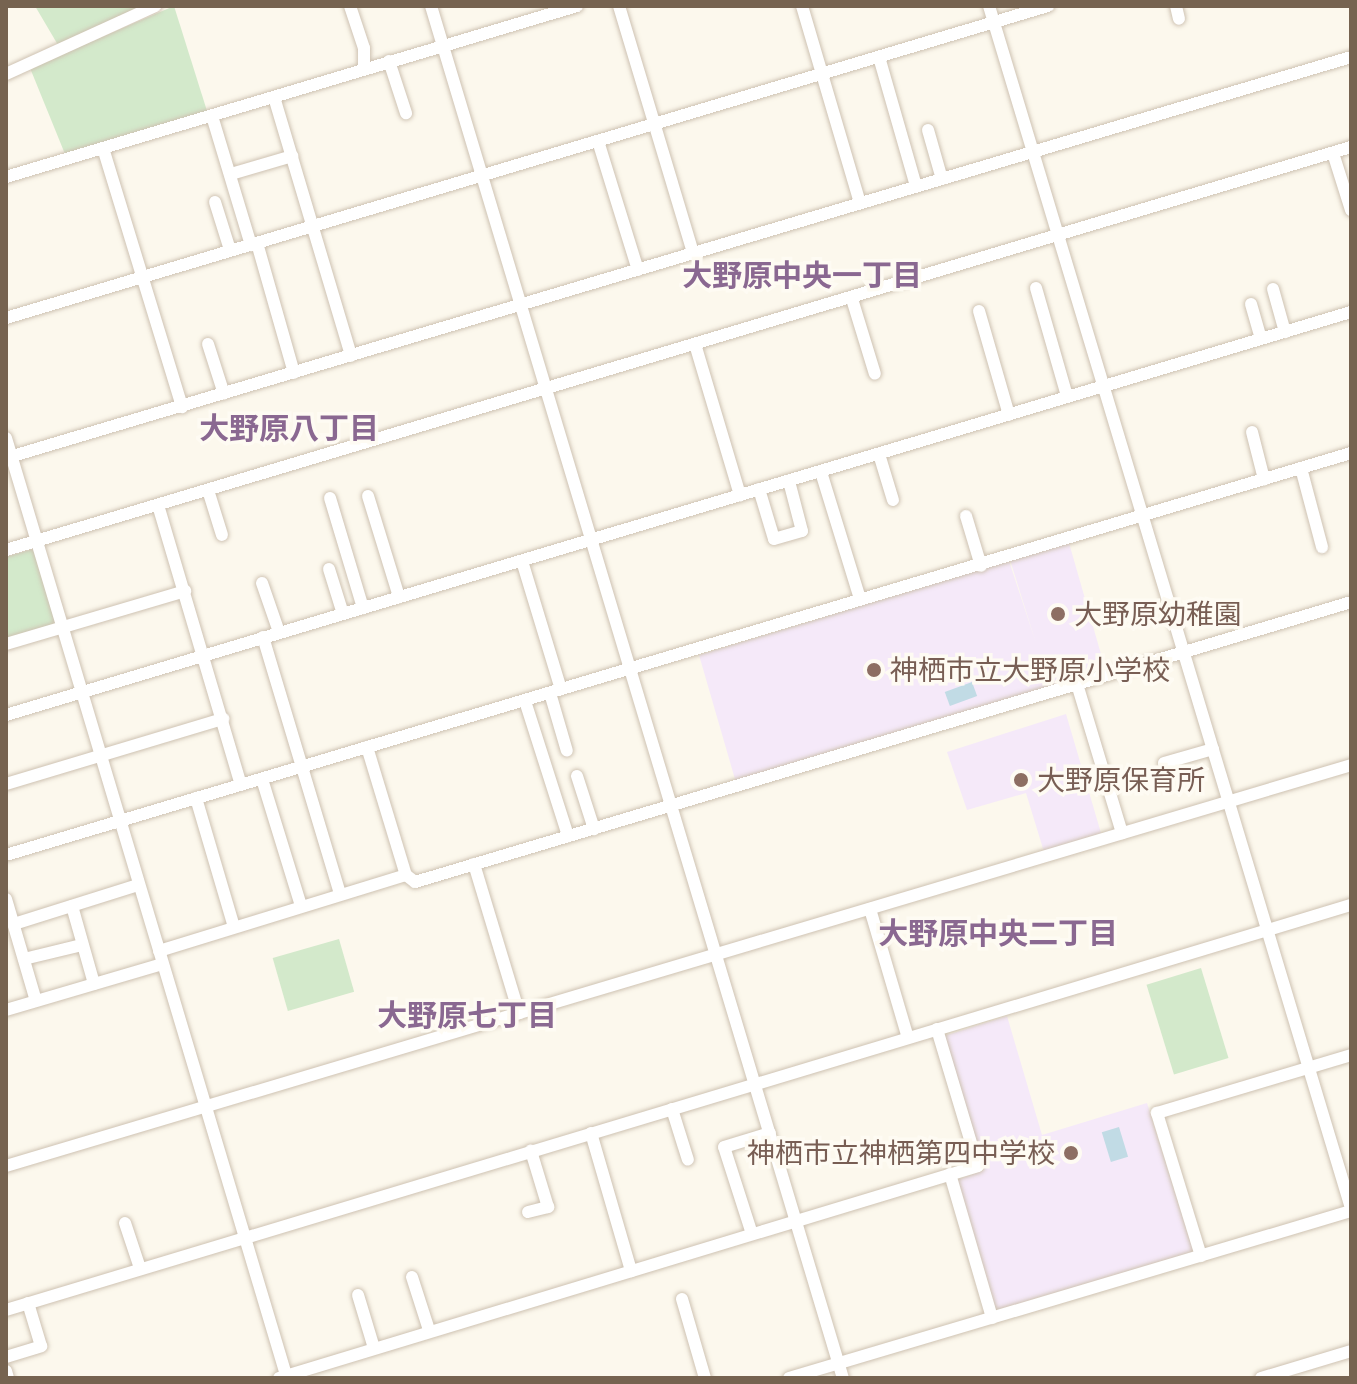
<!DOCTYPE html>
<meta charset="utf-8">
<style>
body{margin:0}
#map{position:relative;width:1357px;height:1384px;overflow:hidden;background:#fcf8ed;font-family:Mulish,"Noto Sans JP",sans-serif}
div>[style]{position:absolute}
.education>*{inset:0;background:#f5e9f9}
.green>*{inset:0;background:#d3e9cb;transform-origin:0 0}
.water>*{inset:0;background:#c1dbe5;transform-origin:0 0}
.roads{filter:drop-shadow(0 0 2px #cec2b2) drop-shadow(0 0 2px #cec2b2)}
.minor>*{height:12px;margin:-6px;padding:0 6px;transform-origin:6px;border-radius:6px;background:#fff}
.dots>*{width:22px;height:22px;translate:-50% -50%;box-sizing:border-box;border:4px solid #fefbf3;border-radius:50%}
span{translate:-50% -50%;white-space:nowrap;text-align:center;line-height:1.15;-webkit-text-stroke:7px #fefbf3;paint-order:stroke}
.education-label{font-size:28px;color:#785e54}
.left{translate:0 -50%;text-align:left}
.right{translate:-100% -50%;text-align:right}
.neighbourhood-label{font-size:30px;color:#8a6891;font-weight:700}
.frame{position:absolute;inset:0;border:8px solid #766350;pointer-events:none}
</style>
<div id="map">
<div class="education">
<div style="clip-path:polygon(1069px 543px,1105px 668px,737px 786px,699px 655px,1009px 561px,1036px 643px,1010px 560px)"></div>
<div style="clip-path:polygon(1066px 714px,1101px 833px,1044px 852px,1026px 793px,967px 810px,947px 752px)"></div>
<div style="clip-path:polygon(1007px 1016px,1042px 1135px,1147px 1103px,1194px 1253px,996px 1310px,957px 1180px,984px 1170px,944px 1036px)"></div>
</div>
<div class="green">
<div style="clip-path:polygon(35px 6px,141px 6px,58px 45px)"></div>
<div style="clip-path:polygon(174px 6px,207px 111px,65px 154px,30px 68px)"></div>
<div style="clip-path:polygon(33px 549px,56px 624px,6px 639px,6px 557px)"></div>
<div style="left:339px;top:939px;width:55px;height:69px;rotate:74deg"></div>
<div style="left:1201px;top:968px;width:94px;height:57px;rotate:73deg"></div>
</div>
<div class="water">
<div style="left:972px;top:682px;width:15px;height:29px;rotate:70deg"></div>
<div style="left:1119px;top:1127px;width:31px;height:18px;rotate:73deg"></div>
</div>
<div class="roads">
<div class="minor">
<div style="left:350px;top:6px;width:44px;rotate:71.6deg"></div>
<div style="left:364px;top:48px;width:21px;rotate:90deg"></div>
<div style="left:431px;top:6px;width:1433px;rotate:73.29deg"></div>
<div style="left:619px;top:6px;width:258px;rotate:73.3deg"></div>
<div style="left:802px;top:6px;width:205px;rotate:73.6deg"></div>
<div style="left:989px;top:6px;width:1255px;rotate:73.24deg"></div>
<div style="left:1176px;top:6px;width:13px;rotate:77deg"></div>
<div style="left:879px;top:57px;width:134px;rotate:74deg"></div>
<div style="left:389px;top:61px;width:55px;rotate:71.9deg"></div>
<div style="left:6px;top:74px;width:164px;rotate:-24.5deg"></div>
<div style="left:274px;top:97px;width:270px;rotate:73.4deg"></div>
<div style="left:212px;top:116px;width:135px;rotate:73.2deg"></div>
<div style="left:928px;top:130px;width:51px;rotate:74.1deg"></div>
<div style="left:598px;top:141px;width:135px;rotate:72.8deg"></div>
<div style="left:103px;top:148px;width:271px;rotate:73deg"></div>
<div style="left:1333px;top:153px;width:60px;rotate:72.5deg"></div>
<div style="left:231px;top:174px;width:64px;rotate:-16.4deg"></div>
<div style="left:6px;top:177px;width:596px;rotate:-16.67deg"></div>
<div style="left:215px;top:202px;width:50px;rotate:72.6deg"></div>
<div style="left:257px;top:243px;width:135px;rotate:74.1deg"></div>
<div style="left:1036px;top:288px;width:112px;rotate:74deg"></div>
<div style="left:1273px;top:289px;width:45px;rotate:74.4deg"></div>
<div style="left:852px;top:299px;width:78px;rotate:73deg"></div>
<div style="left:1251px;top:304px;width:36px;rotate:74deg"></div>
<div style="left:979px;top:311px;width:108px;rotate:73.9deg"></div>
<div style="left:6px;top:318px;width:1088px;rotate:-16.67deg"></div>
<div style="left:208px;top:344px;width:52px;rotate:72.3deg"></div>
<div style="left:695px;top:344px;width:158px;rotate:73.4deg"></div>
<div style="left:1252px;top:432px;width:49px;rotate:75.7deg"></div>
<div style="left:6px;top:438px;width:981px;rotate:73.36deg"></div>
<div style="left:879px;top:454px;width:48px;rotate:73.1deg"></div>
<div style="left:6px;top:458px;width:1404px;rotate:-16.6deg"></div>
<div style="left:1301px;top:468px;width:82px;rotate:75.1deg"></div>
<div style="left:821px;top:472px;width:133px;rotate:72.9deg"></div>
<div style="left:759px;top:489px;width:52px;rotate:73.3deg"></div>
<div style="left:774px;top:539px;width:29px;rotate:-16deg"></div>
<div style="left:802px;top:531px;width:52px;rotate:-104.6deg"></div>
<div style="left:208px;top:490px;width:47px;rotate:72.7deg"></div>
<div style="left:368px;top:496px;width:106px;rotate:72.9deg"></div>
<div style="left:330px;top:498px;width:115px;rotate:73.3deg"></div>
<div style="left:158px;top:505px;width:292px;rotate:73.5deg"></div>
<div style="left:966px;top:516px;width:52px;rotate:73.3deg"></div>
<div style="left:6px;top:550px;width:1404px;rotate:-16.68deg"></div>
<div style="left:522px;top:561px;width:134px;rotate:73.1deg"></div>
<div style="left:329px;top:569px;width:47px;rotate:72.7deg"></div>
<div style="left:262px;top:583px;width:52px;rotate:70.9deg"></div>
<div style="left:263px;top:637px;width:268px;rotate:73.3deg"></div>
<div style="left:6px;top:644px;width:187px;rotate:-16.5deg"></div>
<div style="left:1077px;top:684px;width:156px;rotate:73.2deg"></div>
<div style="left:550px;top:693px;width:60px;rotate:73.7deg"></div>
<div style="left:525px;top:701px;width:142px;rotate:72.3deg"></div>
<div style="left:6px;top:715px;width:1404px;rotate:-16.68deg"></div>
<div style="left:367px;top:747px;width:134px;rotate:73.1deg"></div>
<div style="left:1164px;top:763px;width:51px;rotate:-15.9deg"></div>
<div style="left:577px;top:776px;width:56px;rotate:72.2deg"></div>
<div style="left:262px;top:779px;width:133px;rotate:72.9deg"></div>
<div style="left:6px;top:784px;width:227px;rotate:-16.7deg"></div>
<div style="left:196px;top:798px;width:134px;rotate:73.6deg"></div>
<div style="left:6px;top:855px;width:1404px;rotate:-16.64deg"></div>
<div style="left:474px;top:864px;width:156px;rotate:73.2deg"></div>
<div style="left:6px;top:899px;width:106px;rotate:73.6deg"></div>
<div style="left:72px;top:906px;width:81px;rotate:74.2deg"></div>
<div style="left:870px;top:909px;width:134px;rotate:73.6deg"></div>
<div style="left:14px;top:924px;width:130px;rotate:-17.5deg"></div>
<div style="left:159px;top:951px;width:258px;rotate:-17.1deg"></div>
<div style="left:406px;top:875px;width:11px;rotate:38deg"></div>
<div style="left:415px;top:882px;width:977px;rotate:-16.65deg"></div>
<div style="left:24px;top:959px;width:60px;rotate:-13.6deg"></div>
<div style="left:6px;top:1010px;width:163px;rotate:-16.4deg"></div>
<div style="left:672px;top:1109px;width:53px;rotate:72.6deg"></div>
<div style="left:591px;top:1133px;width:144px;rotate:73.8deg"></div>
<div style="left:6px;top:1166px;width:1404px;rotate:-16.6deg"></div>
<div style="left:950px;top:1174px;width:150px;rotate:73.7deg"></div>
<div style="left:528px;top:1212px;width:21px;rotate:-14deg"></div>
<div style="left:548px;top:1207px;width:59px;rotate:-106.9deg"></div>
<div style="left:125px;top:1223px;width:47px;rotate:71.6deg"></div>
<div style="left:752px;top:1234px;width:91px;rotate:-107.8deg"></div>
<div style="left:724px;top:1147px;width:48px;rotate:-16.9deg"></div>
<div style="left:1201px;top:1256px;width:150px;rotate:-107.1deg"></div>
<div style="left:1157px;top:1113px;width:202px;rotate:-16.6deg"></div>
<div style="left:412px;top:1277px;width:56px;rotate:72.2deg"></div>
<div style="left:358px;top:1295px;width:55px;rotate:73.2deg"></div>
<div style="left:682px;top:1299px;width:82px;rotate:73.8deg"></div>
<div style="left:6px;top:1310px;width:1405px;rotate:-16.76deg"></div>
<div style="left:6px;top:1357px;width:37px;rotate:-17deg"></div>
<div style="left:41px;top:1346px;width:45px;rotate:-106.8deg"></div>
<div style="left:6px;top:1371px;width:7px;rotate:74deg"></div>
<div style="left:279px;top:1378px;width:730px;rotate:-16.87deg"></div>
<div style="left:978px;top:1166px;width:143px;rotate:-106.7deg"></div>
<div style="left:789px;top:1378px;width:586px;rotate:-16.55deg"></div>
<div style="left:1261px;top:1378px;width:94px;rotate:-16.7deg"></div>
</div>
</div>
<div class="dots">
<div style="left:1058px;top:614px;background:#8d6e63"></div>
<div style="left:874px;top:670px;background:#8d6e63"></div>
<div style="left:1021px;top:780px;background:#8d6e63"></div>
<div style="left:1071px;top:1153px;background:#8d6e63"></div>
</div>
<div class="education-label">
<span class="left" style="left:1074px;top:614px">大野原幼稚園</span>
<span class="left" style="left:890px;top:670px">神栖市立大野原小学校</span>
<span class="left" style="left:1037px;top:780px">大野原保育所</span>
<span class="right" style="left:1055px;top:1153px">神栖市立神栖第四中学校</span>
</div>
<div class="neighbourhood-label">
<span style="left:802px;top:275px">大野原中央一丁目</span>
<span style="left:289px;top:428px">大野原八丁目</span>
<span style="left:998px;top:933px">大野原中央二丁目</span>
<span style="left:467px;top:1015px">大野原七丁目</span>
</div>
<div class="frame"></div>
</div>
